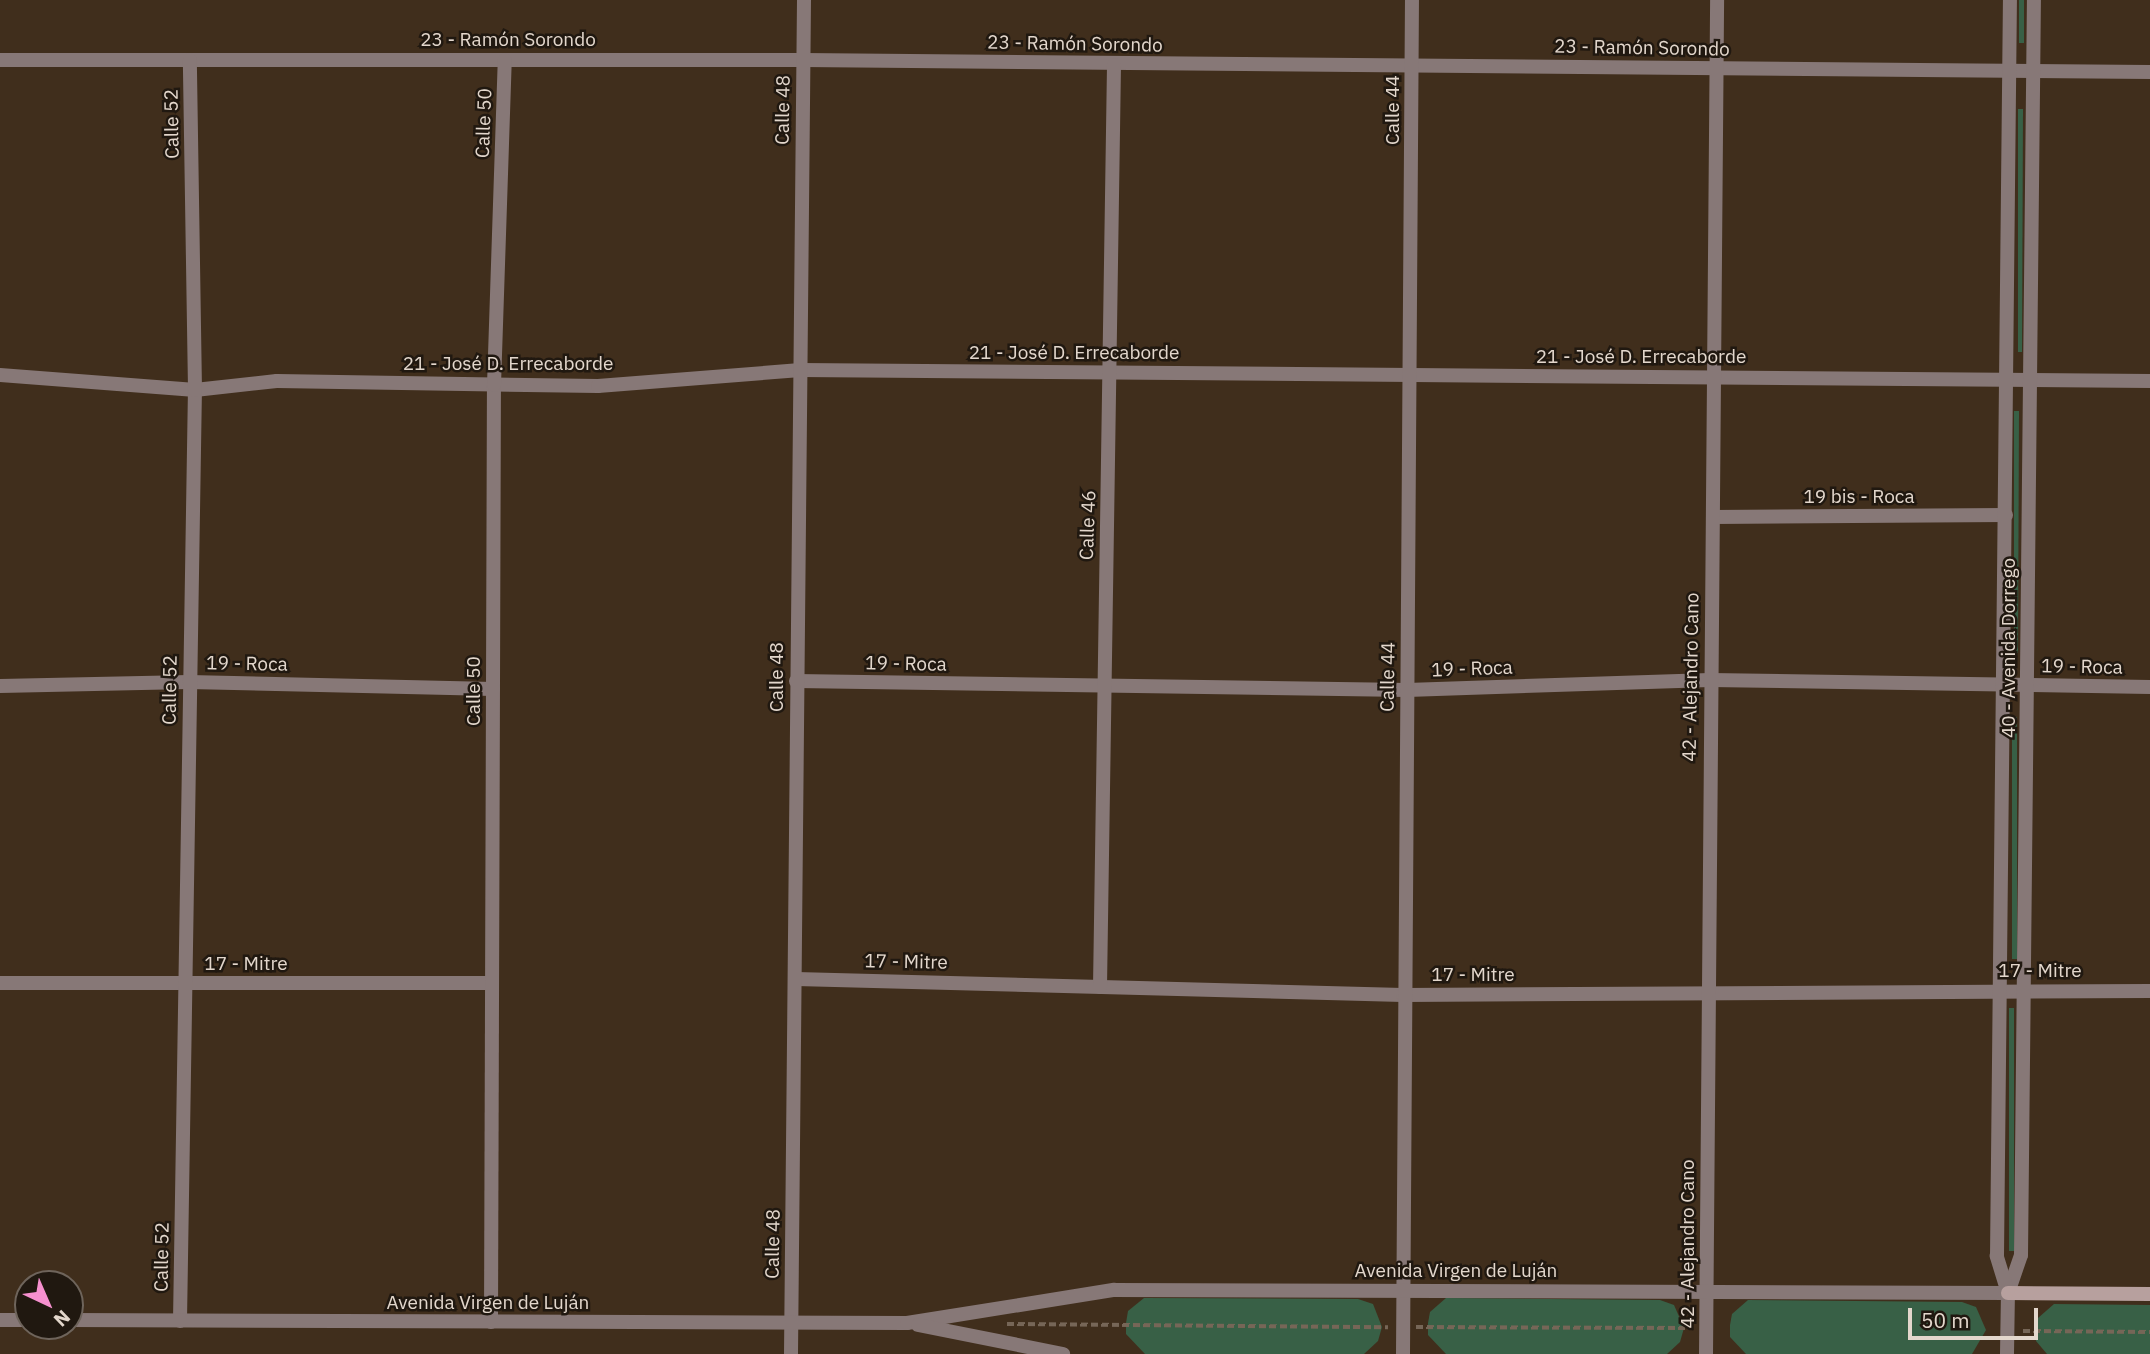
<!DOCTYPE html>
<meta charset="utf-8">
<style>
body{margin:0}
#map{position:relative;width:2150px;height:1354px;overflow:hidden;background:#402e1c;font-family:"IBM Plex Sans",sans-serif}
div>[style]{position:absolute}
.green>*{inset:0;background:#386046;transform-origin:0 0}
.path>*{height:3.5px;margin-top:-1.75px;transform-origin:0;background:repeating-linear-gradient(90deg,#766657 0 7px,transparent 0 10.5px)}
.minor>*{height:14px;margin:-7px;padding:0 7px;transform-origin:7px;border-radius:7px;background:#877877}
.tertiary>*{height:14px;margin:-7px;padding:0 7px;transform-origin:7px;border-radius:7px;background:#877877}
.secondary>*{height:14px;margin:-7px;padding:0 7px;transform-origin:7px;border-radius:7px;background:#b7a09e}
span{translate:-50% -50%;white-space:nowrap;text-align:center;line-height:1.15;-webkit-text-stroke:5px #201810;paint-order:stroke}
.street-label{font-size:19px;color:#e3d7cc}
.north{position:absolute;left:14px;top:1270px;width:70px;height:70px;box-sizing:border-box;background:#201810;border:2px solid #6e645b;border-radius:50%;rotate:136deg;font-size:19px;font-weight:700;line-height:28px;text-align:center;color:#e3d7cc}
.north::after{content:'';display:block;margin:auto;width:24px;height:32px;background:#f690cf;clip-path:polygon(50% 0,100% 100%,50% 72%,0 100%)}
.scale{position:absolute;left:1908px;top:1308px;width:130px;height:32px;box-sizing:border-box;border:4px solid #e3d7cc;border-top:0;padding-left:9px;font-size:21px;line-height:24px;white-space:nowrap;color:#e3d7cc;-webkit-text-stroke:5px #201810;paint-order:stroke}
</style>
<div id="map">
<div class="green">
<div style="left:2019px;top:0;width:5px;height:43px"></div>
<div style="clip-path:polygon(2018px 109px,2023px 109px,2022px 352px,2018px 352px)"></div>
<div style="clip-path:polygon(2014px 411px,2019px 411px,2018px 653px,2014px 653px)"></div>
<div style="left:2012px;top:717px;width:5px;height:242px"></div>
<div style="left:2009px;top:1008px;width:5px;height:243px"></div>
<div style="clip-path:polygon(1144px 1298px,1358px 1299px,1373px 1304px,1382px 1327px,1378px 1341px,1364px 1354px,1145px 1354px,1126px 1334px,1126px 1323px,1128px 1311px)"></div>
<div style="clip-path:polygon(1446px 1298px,1660px 1300px,1674px 1305px,1684px 1328px,1680px 1342px,1667px 1354px,1446px 1354px,1428px 1335px,1428px 1323px,1430px 1312px)"></div>
<div style="clip-path:polygon(1748px 1300px,1962px 1302px,1976px 1307px,1986px 1330px,1972px 1354px,1746px 1354px,1730px 1337px,1730px 1325px,1732px 1314px)"></div>
<div style="clip-path:polygon(2054px 1304px,2150px 1305px,2150px 1354px,2047px 1354px,2036px 1341px,2035px 1329px,2038px 1318px)"></div>
</div>
<div class="path">
<div style="left:1007px;top:1324px;width:381px;rotate:0.5deg"></div>
<div style="left:1416px;top:1327px;width:276px;rotate:0.2deg"></div>
<div style="left:2023px;top:1331px;width:127px;rotate:0.5deg"></div>
</div>
<div class="minor">
<div style="left:0;top:60px;width:803px"></div>
<div style="left:803px;top:60px;width:1347px;rotate:0.51deg"></div>
<div style="left:0;top:375px;width:196px;rotate:4.4deg"></div>
<div style="left:195px;top:390px;width:82px;rotate:-6.3deg"></div>
<div style="left:277px;top:381px;width:321px;rotate:0.9deg"></div>
<div style="left:598px;top:386px;width:203px;rotate:-4.5deg"></div>
<div style="left:800px;top:370px;width:1350px;rotate:0.47deg"></div>
<div style="left:1713px;top:517px;width:293px;rotate:-0.4deg"></div>
<div style="left:796px;top:681px;width:611px;rotate:0.84deg"></div>
<div style="left:1407px;top:690px;width:303px;rotate:-1.9deg"></div>
<div style="left:1710px;top:680px;width:440px;rotate:0.9deg"></div>
<div style="left:0;top:686px;width:189px;rotate:-1.2deg"></div>
<div style="left:189px;top:682px;width:304px;rotate:1.3deg"></div>
<div style="left:796px;top:979px;width:607px;rotate:1.51deg"></div>
<div style="left:1403px;top:995px;width:747px;rotate:-0.31deg"></div>
<div style="left:0;top:983px;width:492px"></div>
<div style="left:1100px;top:987px;width:922px;rotate:-89.13deg"></div>
<div style="left:180px;top:1321px;width:931px;rotate:-89.08deg"></div>
<div style="left:195px;top:390px;width:330px;rotate:-90.9deg"></div>
<div style="left:491px;top:1322px;width:937px;rotate:-89.82deg"></div>
<div style="left:494px;top:385px;width:325px;rotate:-88.1deg"></div>
<div style="left:791px;top:1354px;width:1354px;rotate:-89.45deg"></div>
<div style="left:1403px;top:1354px;width:1354px;rotate:-89.62deg"></div>
<div style="left:1706px;top:1354px;width:1354px;rotate:-89.53deg"></div>
</div>
<div class="tertiary">
<div style="left:2008px;top:1293px;width:40px;rotate:-71.1deg"></div>
<div style="left:2021px;top:1255px;width:1255px;rotate:-89.41deg"></div>
<div style="left:0;top:1320px;width:28px"></div>
<div style="left:70px;top:1320px;width:837px;rotate:0.21deg"></div>
<div style="left:907px;top:1323px;width:210px;rotate:-9.1deg"></div>
<div style="left:1114px;top:1290px;width:894px;rotate:0.19deg"></div>
<div style="left:918px;top:1325px;width:148px;rotate:11.3deg"></div>
<div style="left:2007px;top:1354px;width:61px;rotate:-89.1deg"></div>
<div style="left:2008px;top:1293px;width:39px;rotate:-107deg"></div>
<div style="left:1997px;top:1256px;width:1256px;rotate:-89.41deg"></div>
</div>
<div class="secondary">
<div style="left:2008px;top:1293px;width:142px;rotate:0.4deg"></div>
</div>
<div class="street-label">
<span style="left:508px;top:40px">23 - Ramón Sorondo</span>
<span style="left:1075px;top:44px;rotate:1deg">23 - Ramón Sorondo</span>
<span style="left:1642px;top:48px;rotate:1deg">23 - Ramón Sorondo</span>
<span style="left:783px;top:110px;rotate:-89deg">Calle 48</span>
<span style="left:1393px;top:110px;rotate:-90deg">Calle 44</span>
<span style="left:484px;top:123px;rotate:-88deg">Calle 50</span>
<span style="left:172px;top:124px;rotate:-91deg">Calle 52</span>
<span style="left:1074px;top:353px">21 - José D. Errecaborde</span>
<span style="left:1641px;top:357px">21 - José D. Errecaborde</span>
<span style="left:508px;top:364px">21 - José D. Errecaborde</span>
<span style="left:1859px;top:497px">19 bis - Roca</span>
<span style="left:1088px;top:525px;rotate:-88deg">Calle 46</span>
<span style="left:2009px;top:648px;rotate:-90deg">40 - Avenida Dorrego</span>
<span style="left:247px;top:664px;rotate:1deg">19 - Roca</span>
<span style="left:906px;top:664px;rotate:1deg">19 - Roca</span>
<span style="left:2082px;top:667px;rotate:1deg">19 - Roca</span>
<span style="left:1472px;top:669px;rotate:-2deg">19 - Roca</span>
<span style="left:777px;top:677px;rotate:-90deg">Calle 48</span>
<span style="left:1388px;top:677px;rotate:-89deg">Calle 44</span>
<span style="left:1691px;top:677px;rotate:-89deg">42 - Alejandro Cano</span>
<span style="left:170px;top:690px;rotate:-89deg">Calle 52</span>
<span style="left:474px;top:691px;rotate:-90deg">Calle 50</span>
<span style="left:906px;top:962px;rotate:1deg">17 - Mitre</span>
<span style="left:246px;top:964px">17 - Mitre</span>
<span style="left:2040px;top:971px">17 - Mitre</span>
<span style="left:1473px;top:975px">17 - Mitre</span>
<span style="left:773px;top:1244px;rotate:-89deg">Calle 48</span>
<span style="left:1688px;top:1244px;rotate:-90deg">42 - Alejandro Cano</span>
<span style="left:162px;top:1257px;rotate:-89deg">Calle 52</span>
<span style="left:1456px;top:1271px">Avenida Virgen de Luján</span>
<span style="left:488px;top:1303px">Avenida Virgen de Luján</span>
</div>
<div class="north">N</div>
<div class="scale">50 m</div>
</div>
